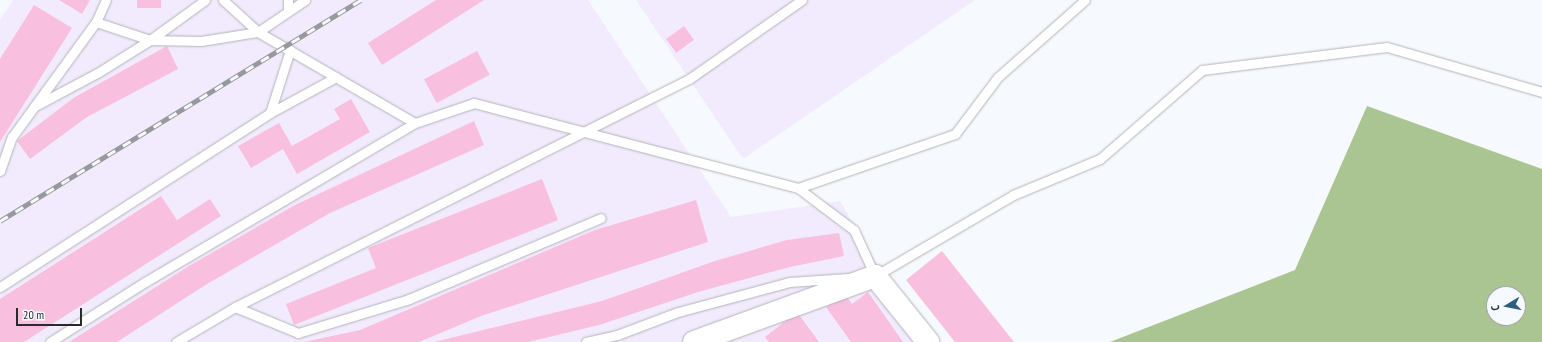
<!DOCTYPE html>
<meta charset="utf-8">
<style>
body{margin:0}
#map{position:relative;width:1542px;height:342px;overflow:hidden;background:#f6f9fd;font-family:"PT Sans Narrow",sans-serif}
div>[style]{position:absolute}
.industrial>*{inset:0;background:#f2ebfd}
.forest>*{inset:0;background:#aac591}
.building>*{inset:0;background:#f9bfde;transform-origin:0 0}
.roads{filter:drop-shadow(0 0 1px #b1b4b8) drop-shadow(0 0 1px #b1b4b8)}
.service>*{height:9px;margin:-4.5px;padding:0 4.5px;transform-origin:4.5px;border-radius:4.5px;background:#fff}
.tertiary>*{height:22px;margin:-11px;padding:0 11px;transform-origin:11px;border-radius:11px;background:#fff}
.rail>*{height:4.5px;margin-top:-2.25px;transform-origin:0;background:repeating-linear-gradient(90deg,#f6f9fd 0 9px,#97999c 0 18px);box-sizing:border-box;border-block:1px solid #97999c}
span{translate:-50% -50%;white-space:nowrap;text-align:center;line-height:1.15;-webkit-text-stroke:3.5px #f6f9fd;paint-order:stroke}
.north{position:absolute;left:1486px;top:286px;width:40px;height:40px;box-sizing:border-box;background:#f6f9fd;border:1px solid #a4a6a9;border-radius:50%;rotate:260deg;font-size:11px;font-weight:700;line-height:16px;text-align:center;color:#292a2c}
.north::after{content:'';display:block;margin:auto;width:14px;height:18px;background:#2e607d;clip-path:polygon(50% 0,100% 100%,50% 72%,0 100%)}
.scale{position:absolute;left:16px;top:308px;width:66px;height:18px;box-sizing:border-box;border:2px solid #292a2c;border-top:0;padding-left:5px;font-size:12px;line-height:14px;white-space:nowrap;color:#292a2c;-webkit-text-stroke:3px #f6f9fd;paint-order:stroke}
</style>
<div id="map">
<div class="industrial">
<div style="clip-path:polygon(13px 0,588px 0,731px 217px,840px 201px,923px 342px,0 342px,0 20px)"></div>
<div style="clip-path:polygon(636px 0,975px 0,743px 159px)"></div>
</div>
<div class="forest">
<div style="clip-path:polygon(evenodd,1367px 106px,1542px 169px,1542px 342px,1110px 342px,1295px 270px,1367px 106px,1494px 294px,1518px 294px,1518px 318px,1494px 318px,1494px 294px)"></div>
</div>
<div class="building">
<div style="clip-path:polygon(59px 0,90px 0,82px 14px)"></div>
<div style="left:137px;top:0;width:24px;height:8px"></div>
<div style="clip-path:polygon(436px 0,484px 0,382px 65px,368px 43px)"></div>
<div style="clip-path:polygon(34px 5px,72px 28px,0 142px,0 59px)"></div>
<div style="left:684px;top:26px;width:17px;height:22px;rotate:54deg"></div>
<div style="clip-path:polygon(167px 46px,178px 69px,87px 117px,30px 159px,17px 141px,75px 97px)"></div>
<div style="left:477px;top:51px;width:27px;height:60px;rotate:62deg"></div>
<div style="clip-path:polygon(351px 99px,370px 132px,297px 174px,283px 149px,251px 168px,238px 146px,279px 123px,292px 146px,340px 119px,334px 109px)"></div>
<div style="clip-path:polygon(474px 121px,484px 145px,330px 213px,207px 284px,117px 342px,69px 342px,189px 266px,295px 205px)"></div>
<div style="clip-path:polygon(542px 179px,558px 220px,294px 325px,286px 304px,376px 268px,368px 248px)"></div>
<div style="clip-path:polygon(161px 196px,177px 220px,210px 199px,221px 216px,24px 342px,0 342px,0 299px)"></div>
<div style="clip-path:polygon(696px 200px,708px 242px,481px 316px,419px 342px,304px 342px,360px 330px,595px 230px)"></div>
<div style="clip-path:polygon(839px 233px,844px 256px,790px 267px,698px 292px,599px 325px,528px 342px,434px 342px,602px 301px,715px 261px,787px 240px)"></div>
<div style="clip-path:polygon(942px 251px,1014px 342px,955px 342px,906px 280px)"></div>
<div style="clip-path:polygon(868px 292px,903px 342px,851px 342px,826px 307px,845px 294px,852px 304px)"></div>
<div style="clip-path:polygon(797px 312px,819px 342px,769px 342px,765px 337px)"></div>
</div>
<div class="roads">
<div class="service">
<div style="left:223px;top:0;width:47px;rotate:42.4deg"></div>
<div style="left:258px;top:32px;width:57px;rotate:-34.2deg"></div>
<div style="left:288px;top:0;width:11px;rotate:90deg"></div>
<div style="left:96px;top:22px;width:57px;rotate:18.4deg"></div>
<div style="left:150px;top:40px;width:51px;rotate:1.1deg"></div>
<div style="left:201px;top:41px;width:58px;rotate:-9deg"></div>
<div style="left:258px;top:32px;width:181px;rotate:30.1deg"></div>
<div style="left:415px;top:123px;width:62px;rotate:-18.7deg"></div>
<div style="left:474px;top:103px;width:335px;rotate:14.7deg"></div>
<div style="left:798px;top:188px;width:70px;rotate:36.9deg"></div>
<div style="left:854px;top:230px;width:51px;rotate:65.5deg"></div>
<div style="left:875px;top:276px;width:160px;rotate:-30.4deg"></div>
<div style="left:1013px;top:195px;width:94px;rotate:-22.5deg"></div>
<div style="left:1100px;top:159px;width:135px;rotate:-41.1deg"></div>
<div style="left:1202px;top:70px;width:186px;rotate:-7.1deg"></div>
<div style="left:1387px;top:47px;width:161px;rotate:16.2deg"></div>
<div style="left:37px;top:105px;width:70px;rotate:-28deg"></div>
<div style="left:99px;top:72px;width:60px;rotate:-32.1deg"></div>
<div style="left:150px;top:40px;width:68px;rotate:-36deg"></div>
<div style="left:270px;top:113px;width:66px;rotate:-72.4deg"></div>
<div style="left:0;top:171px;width:36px;rotate:-71deg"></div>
<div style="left:12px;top:137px;width:142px;rotate:-53.9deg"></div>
<div style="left:96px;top:22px;width:24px;rotate:-66deg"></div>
<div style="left:798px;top:188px;width:166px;rotate:-19deg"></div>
<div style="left:955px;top:134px;width:71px;rotate:-53deg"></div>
<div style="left:998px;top:77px;width:116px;rotate:-41.5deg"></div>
<div style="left:0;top:287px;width:321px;rotate:-32.8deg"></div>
<div style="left:270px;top:113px;width:75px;rotate:-28.6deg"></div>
<div style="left:235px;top:307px;width:68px;rotate:22.4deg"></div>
<div style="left:298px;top:333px;width:116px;rotate:-17deg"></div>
<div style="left:409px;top:299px;width:208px;rotate:-22.9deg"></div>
<div style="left:50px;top:342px;width:112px;rotate:-32.3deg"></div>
<div style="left:145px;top:282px;width:313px;rotate:-30.5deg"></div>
<div style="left:176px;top:342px;width:69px;rotate:-30.7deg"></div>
<div style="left:235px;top:307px;width:508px;rotate:-26.67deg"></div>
<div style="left:689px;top:79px;width:138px;rotate:-35deg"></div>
<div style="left:586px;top:342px;width:32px;rotate:-13deg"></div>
<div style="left:617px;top:335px;width:65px;rotate:-20.7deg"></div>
<div style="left:678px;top:312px;width:115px;rotate:-15.1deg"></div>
<div style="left:789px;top:282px;width:59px;rotate:-3.9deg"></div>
</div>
<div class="tertiary">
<div style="left:694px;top:342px;width:193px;rotate:-20deg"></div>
<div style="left:875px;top:276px;width:85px;rotate:51.2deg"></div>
</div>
</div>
<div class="rail">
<div style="left:0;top:221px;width:423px;rotate:-31.5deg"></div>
</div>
<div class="north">С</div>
<div class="scale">20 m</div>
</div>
